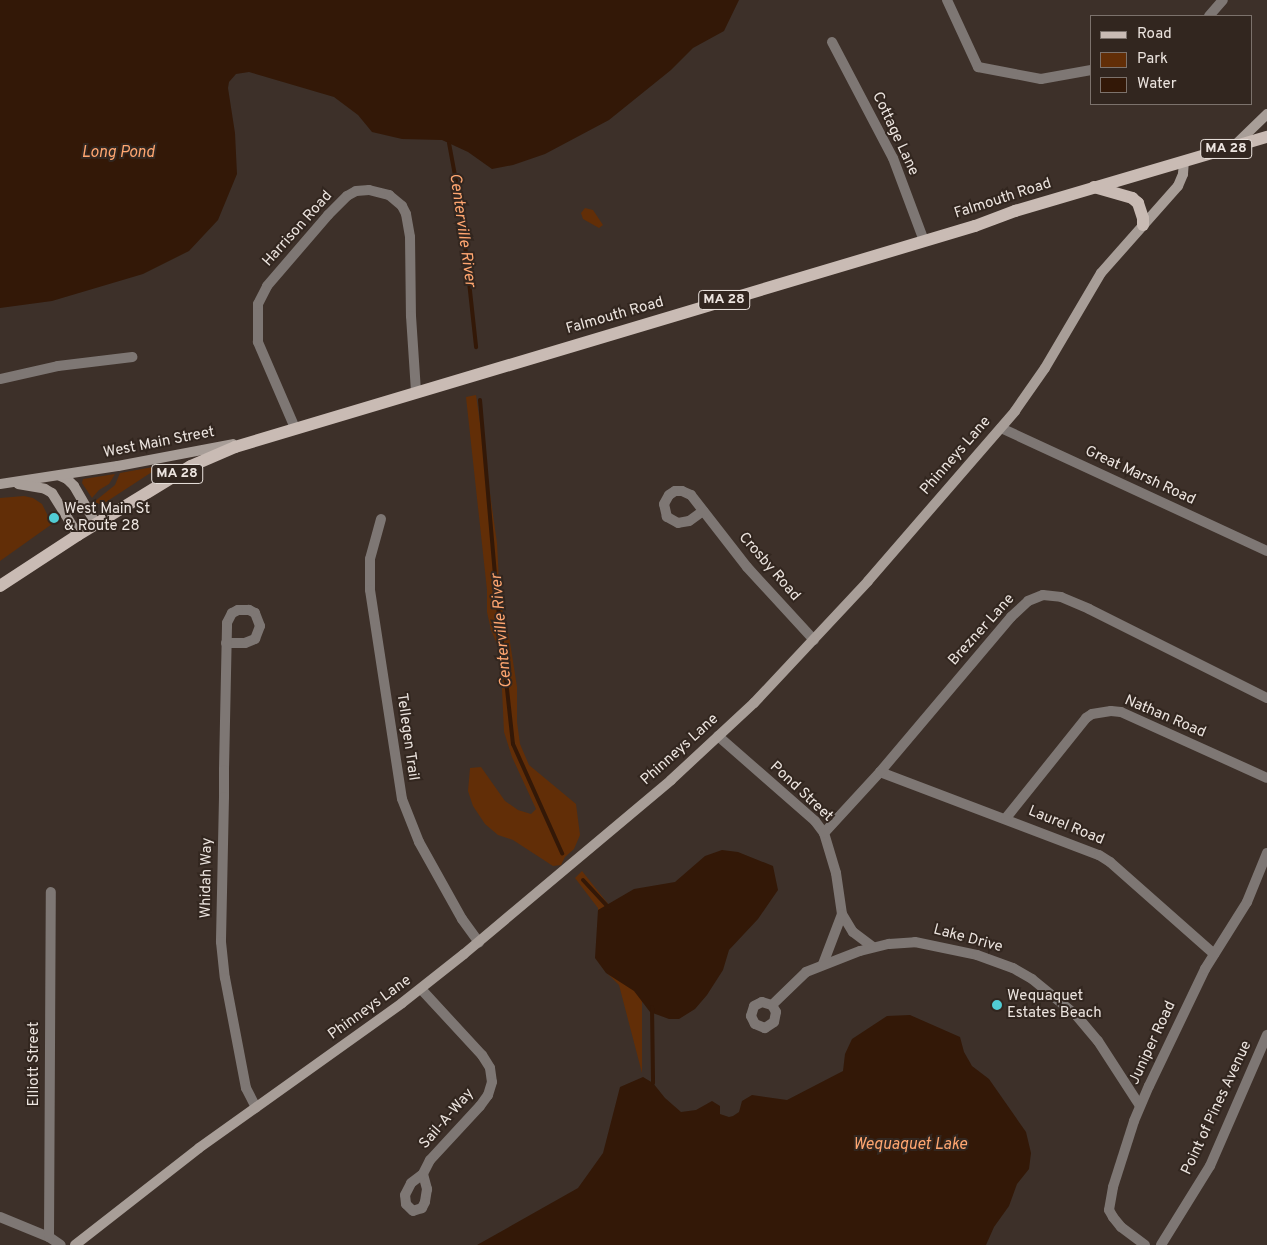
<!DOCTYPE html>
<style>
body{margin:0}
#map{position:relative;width:1267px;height:1245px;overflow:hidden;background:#3d3029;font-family:Overpass,sans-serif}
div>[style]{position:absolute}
.green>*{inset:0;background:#622e07}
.water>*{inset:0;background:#331807}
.stream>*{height:4px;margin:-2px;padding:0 2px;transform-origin:2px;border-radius:2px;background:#331807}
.minor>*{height:10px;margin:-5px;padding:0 5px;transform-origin:5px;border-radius:5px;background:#7e7774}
.tertiary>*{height:10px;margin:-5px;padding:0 5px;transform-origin:5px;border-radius:5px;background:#7e7774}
.secondary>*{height:10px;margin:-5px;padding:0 5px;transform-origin:5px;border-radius:5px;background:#a89e98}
.primary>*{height:12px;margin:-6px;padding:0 6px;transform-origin:6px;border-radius:6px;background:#c9bbb4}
.dots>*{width:14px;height:14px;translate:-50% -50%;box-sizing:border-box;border:2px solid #32261f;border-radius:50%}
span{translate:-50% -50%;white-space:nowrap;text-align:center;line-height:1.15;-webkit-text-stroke:4px #32261f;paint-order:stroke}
.shield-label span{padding:1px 4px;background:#32261f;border:1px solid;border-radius:4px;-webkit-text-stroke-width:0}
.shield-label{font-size:14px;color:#ece4df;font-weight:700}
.street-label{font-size:15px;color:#ece4df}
.poi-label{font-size:15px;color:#ece4df}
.left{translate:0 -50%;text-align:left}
.water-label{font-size:16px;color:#ffa670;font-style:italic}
.legend{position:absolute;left:1090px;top:15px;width:162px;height:90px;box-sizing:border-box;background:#32261f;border:1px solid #7c726c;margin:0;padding:6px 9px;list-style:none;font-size:15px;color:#ece4df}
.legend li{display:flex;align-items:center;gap:10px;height:25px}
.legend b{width:25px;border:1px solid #7c726c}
</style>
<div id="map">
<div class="green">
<div style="clip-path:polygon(585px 208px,593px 210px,603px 225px,599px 228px,583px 219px,581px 213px)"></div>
<div style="clip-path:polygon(476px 395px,497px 543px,500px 601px,509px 636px,517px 687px,517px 722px,520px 744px,529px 765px,576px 804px,580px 835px,574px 849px,565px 857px,561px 865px,553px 866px,513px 840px,498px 835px,485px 824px,473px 806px,468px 791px,470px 768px,481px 767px,505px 801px,518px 810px,531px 814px,536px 809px,512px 757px,504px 732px,502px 689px,503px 669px,501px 653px,491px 630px,487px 612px,487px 590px,466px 397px)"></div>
<div style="clip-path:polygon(153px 467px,158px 468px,106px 502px,99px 504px,94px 502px,115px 485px,120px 473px)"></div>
<div style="clip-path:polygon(115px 474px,109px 484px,99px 490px,92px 498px,82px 483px,83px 479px)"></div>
<div style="clip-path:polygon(24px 496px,33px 498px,42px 504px,52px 524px,0 561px,0 498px)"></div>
<div style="clip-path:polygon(582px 871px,609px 905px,642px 986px,642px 1073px,619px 985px,606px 972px,599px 949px,598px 908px,575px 878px)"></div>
</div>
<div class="water">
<div style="clip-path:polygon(0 0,739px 0,724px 31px,693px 48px,671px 70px,609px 120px,545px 154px,513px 165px,492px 169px,468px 152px,442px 140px,402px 139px,372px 132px,358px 115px,334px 97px,249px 72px,236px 74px,229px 82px,228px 88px,235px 133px,237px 174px,218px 220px,189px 251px,143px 274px,52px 301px,0 308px)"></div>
<div style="clip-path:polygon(722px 850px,738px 852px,773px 866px,778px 890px,758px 919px,729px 950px,723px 970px,707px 995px,695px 1009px,679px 1019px,669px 1019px,650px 1012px,634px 991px,606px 973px,595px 958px,598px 910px,634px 889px,675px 882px,705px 856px)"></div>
<div style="clip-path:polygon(910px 1015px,960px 1037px,964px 1052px,972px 1066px,989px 1079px,1026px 1132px,1031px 1153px,1029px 1169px,1017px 1184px,1009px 1206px,994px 1227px,986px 1245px,477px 1245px,578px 1188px,603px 1153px,620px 1087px,643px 1077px,653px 1083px,665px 1098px,681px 1112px,696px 1110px,712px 1101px,720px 1106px,720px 1114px,729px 1117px,733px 1116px,739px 1112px,742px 1101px,752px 1095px,787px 1100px,843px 1071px,845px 1054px,852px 1039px,887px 1016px)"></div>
</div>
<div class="stream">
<div style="left:449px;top:143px;width:66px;rotate:79.5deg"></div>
<div style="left:461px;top:208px;width:140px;rotate:83.8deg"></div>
<div style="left:480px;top:400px;width:198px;rotate:85.1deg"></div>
<div style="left:497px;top:597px;width:148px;rotate:83.8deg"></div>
<div style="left:513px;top:744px;width:120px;rotate:65.8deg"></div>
<div style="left:583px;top:880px;width:38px;rotate:47deg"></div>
<div style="left:652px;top:1007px;width:76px;rotate:89.2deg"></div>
</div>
<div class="minor">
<div style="left:947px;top:0;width:74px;rotate:65.2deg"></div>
<div style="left:978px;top:67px;width:64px;rotate:10.8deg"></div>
<div style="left:1041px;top:79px;width:51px;rotate:-10.2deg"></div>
<div style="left:1209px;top:16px;width:21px;rotate:-49deg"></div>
<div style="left:832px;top:42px;width:131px;rotate:62.3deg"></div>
<div style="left:893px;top:158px;width:89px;rotate:69.5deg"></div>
<div style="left:0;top:379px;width:59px;rotate:-12.6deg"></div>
<div style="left:58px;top:366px;width:75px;rotate:-6.9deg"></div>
<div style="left:295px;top:428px;width:94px;rotate:-113.3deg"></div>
<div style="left:258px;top:342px;width:38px;rotate:-90deg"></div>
<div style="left:258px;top:304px;width:20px;rotate:-63deg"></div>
<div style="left:267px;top:286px;width:94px;rotate:-49.3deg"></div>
<div style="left:328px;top:215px;width:27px;rotate:-45deg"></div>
<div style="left:347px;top:196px;width:10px;rotate:-29deg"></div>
<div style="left:356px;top:191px;width:13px;rotate:-4deg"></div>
<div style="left:369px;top:190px;width:21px;rotate:14deg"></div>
<div style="left:389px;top:195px;width:17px;rotate:40deg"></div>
<div style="left:402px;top:206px;width:9px;rotate:63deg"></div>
<div style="left:406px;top:214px;width:23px;rotate:80deg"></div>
<div style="left:410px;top:237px;width:79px;rotate:89.3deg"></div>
<div style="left:411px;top:316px;width:76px;rotate:86.2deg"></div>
<div style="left:703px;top:511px;width:17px;rotate:144deg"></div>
<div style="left:689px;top:521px;width:11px;rotate:170deg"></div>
<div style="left:678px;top:523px;width:13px;rotate:-151deg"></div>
<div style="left:667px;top:517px;width:13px;rotate:-103deg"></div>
<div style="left:664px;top:504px;width:10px;rotate:-61deg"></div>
<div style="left:669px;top:495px;width:7px;rotate:-34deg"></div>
<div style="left:675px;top:491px;width:7px"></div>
<div style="left:682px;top:491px;width:10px;rotate:24deg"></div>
<div style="left:691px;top:495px;width:91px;rotate:52.1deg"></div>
<div style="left:747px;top:567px;width:99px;rotate:47.5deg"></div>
<div style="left:381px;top:519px;width:41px;rotate:105.4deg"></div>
<div style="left:370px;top:559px;width:31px;rotate:90deg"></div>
<div style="left:370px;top:590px;width:211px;rotate:81.3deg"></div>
<div style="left:402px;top:799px;width:46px;rotate:68.4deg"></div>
<div style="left:419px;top:842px;width:88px;rotate:60.8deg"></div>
<div style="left:462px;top:919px;width:29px;rotate:54deg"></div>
<div style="left:226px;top:643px;width:19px"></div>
<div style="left:245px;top:643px;width:11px;rotate:-22deg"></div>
<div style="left:255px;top:639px;width:14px;rotate:-69deg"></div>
<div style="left:260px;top:626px;width:14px;rotate:-111deg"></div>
<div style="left:255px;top:613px;width:7px;rotate:-153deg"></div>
<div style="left:249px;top:610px;width:11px;rotate:180deg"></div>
<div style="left:238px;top:610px;width:7px;rotate:153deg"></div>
<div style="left:232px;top:613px;width:11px;rotate:117deg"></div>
<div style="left:227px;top:623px;width:3px;rotate:90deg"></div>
<div style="left:227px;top:626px;width:144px;rotate:91.2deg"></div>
<div style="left:224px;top:770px;width:27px;rotate:90deg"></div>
<div style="left:224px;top:797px;width:145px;rotate:91.2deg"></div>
<div style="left:221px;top:942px;width:36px;rotate:84deg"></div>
<div style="left:225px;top:978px;width:112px;rotate:79.2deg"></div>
<div style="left:246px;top:1088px;width:22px;rotate:63deg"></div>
<div style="left:718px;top:736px;width:129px;rotate:41.2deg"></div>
<div style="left:815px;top:821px;width:15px;rotate:53deg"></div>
<div style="left:824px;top:833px;width:42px;rotate:73.3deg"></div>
<div style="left:836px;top:873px;width:41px;rotate:81.7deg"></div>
<div style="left:842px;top:914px;width:21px;rotate:59deg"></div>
<div style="left:853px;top:932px;width:25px;rotate:37deg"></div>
<div style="left:880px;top:772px;width:234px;rotate:20.8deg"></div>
<div style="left:1099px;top:855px;width:13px;rotate:32deg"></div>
<div style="left:1110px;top:862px;width:139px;rotate:41.5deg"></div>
<div style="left:1006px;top:818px;width:128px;rotate:-51.3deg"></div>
<div style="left:1086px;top:718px;width:7px;rotate:-34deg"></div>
<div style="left:1092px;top:714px;width:19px;rotate:-9deg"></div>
<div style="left:1111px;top:711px;width:10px;rotate:6deg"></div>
<div style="left:1121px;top:712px;width:160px;rotate:24.3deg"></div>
<div style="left:824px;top:833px;width:83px;rotate:-47.4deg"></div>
<div style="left:880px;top:772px;width:203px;rotate:-49.8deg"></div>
<div style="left:1011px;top:617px;width:23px;rotate:-43deg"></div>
<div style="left:1028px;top:601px;width:16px;rotate:-22deg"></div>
<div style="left:1043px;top:595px;width:18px;rotate:6deg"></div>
<div style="left:1061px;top:597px;width:30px;rotate:23deg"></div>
<div style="left:1089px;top:609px;width:199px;rotate:26.6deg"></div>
<div style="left:823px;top:964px;width:53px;rotate:-69.2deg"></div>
<div style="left:421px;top:989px;width:90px;rotate:47.3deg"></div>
<div style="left:482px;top:1055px;width:15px;rotate:58deg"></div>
<div style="left:490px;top:1068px;width:14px;rotate:82deg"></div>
<div style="left:492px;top:1082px;width:14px;rotate:107deg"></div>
<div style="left:488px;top:1095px;width:14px;rotate:126deg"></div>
<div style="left:480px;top:1106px;width:74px;rotate:132.8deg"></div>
<div style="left:430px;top:1160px;width:16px;rotate:117deg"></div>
<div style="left:423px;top:1174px;width:16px;rotate:75deg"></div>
<div style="left:427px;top:1189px;width:13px;rotate:99deg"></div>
<div style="left:425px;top:1202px;width:7px;rotate:117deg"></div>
<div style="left:422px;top:1208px;width:9px;rotate:162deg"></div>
<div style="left:413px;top:1211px;width:10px;rotate:-135deg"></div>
<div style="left:406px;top:1204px;width:9px;rotate:-96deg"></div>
<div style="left:405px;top:1195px;width:13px;rotate:-63deg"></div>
<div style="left:411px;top:1183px;width:15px;rotate:-37deg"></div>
<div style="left:772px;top:1005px;width:8px;rotate:60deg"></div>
<div style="left:776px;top:1012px;width:10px;rotate:101deg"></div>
<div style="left:774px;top:1022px;width:11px;rotate:146deg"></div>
<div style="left:765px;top:1028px;width:11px;rotate:-158deg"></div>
<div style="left:755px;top:1024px;width:9px;rotate:-117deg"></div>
<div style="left:751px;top:1016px;width:10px;rotate:-73deg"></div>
<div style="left:754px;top:1006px;width:9px;rotate:-27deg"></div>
<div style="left:762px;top:1002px;width:10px;rotate:17deg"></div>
<div style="left:772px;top:1005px;width:47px;rotate:-44.1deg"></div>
<div style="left:806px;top:972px;width:58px;rotate:-21.3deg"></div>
<div style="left:860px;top:951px;width:30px;rotate:-14deg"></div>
<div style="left:889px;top:944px;width:26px;rotate:-4deg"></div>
<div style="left:915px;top:942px;width:63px;rotate:11.8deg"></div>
<div style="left:977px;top:955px;width:38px;rotate:20deg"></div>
<div style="left:1013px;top:968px;width:22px;rotate:30deg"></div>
<div style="left:1032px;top:979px;width:57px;rotate:39.3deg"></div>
<div style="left:1076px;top:1015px;width:34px;rotate:50deg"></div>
<div style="left:1098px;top:1041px;width:77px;rotate:57.1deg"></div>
<div style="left:0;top:1217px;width:53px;rotate:22.2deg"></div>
<div style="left:49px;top:1237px;width:14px;rotate:34deg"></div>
<div style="left:49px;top:1237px;width:345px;rotate:-89.7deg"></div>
<div style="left:1145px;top:1245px;width:30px;rotate:-143deg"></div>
<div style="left:1121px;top:1227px;width:13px;rotate:-129deg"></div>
<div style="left:1113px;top:1217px;width:8px;rotate:-120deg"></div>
<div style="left:1109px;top:1210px;width:23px;rotate:-80deg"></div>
<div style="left:1113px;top:1187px;width:69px;rotate:-72.3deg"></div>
<div style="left:1134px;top:1121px;width:38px;rotate:-67deg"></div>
<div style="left:1149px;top:1086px;width:130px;rotate:-64.4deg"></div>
<div style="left:1205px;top:969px;width:79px;rotate:-57.9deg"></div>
<div style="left:1247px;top:902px;width:53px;rotate:-67.8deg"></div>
<div style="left:1161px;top:1245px;width:93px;rotate:-58.2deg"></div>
<div style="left:1210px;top:1166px;width:143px;rotate:-66.5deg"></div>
</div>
<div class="tertiary">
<div style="left:1001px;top:428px;width:293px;rotate:24.8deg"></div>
</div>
<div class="secondary">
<div style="left:1234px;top:146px;width:46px;rotate:-44.1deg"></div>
<div style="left:60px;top:476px;width:8px;rotate:23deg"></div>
<div style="left:67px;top:479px;width:10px;rotate:45deg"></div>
<div style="left:74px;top:486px;width:44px;rotate:59.9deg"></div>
<div style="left:0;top:484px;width:119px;rotate:-8.7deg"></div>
<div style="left:118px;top:466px;width:117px;rotate:-10.8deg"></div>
<div style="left:18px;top:484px;width:27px;rotate:10deg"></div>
<div style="left:45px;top:489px;width:8px;rotate:30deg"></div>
<div style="left:52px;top:493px;width:49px;rotate:58.2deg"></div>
<div style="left:75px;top:1245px;width:157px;rotate:-38deg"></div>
<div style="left:199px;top:1148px;width:249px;rotate:-35.5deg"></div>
<div style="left:402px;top:1003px;width:79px;rotate:-38.3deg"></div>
<div style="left:464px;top:954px;width:270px;rotate:-40deg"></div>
<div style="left:671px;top:780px;width:113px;rotate:-42.9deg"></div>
<div style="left:754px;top:703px;width:167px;rotate:-46.9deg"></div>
<div style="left:868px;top:581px;width:225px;rotate:-49.1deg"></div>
<div style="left:1015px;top:411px;width:52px;rotate:-55.1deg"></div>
<div style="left:1045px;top:368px;width:110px;rotate:-59.5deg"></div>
<div style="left:1101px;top:273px;width:116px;rotate:-48.5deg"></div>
<div style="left:1178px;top:186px;width:13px;rotate:-67deg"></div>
<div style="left:1183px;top:174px;width:13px;rotate:-86deg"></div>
</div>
<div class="primary">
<div style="left:1094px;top:187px;width:40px;rotate:16deg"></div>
<div style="left:1132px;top:198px;width:8px;rotate:40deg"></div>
<div style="left:1138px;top:203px;width:16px;rotate:72deg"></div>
<div style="left:1143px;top:218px;width:7px;rotate:90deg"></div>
<div style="left:0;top:586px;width:93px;rotate:-33.2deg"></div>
<div style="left:78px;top:535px;width:132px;rotate:-31.4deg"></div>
<div style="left:191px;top:466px;width:48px;rotate:-23.4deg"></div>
<div style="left:235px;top:447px;width:772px;rotate:-16.63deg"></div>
<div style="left:975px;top:226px;width:43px;rotate:-20.6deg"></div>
<div style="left:1015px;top:211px;width:263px;rotate:-16.4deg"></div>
</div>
<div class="dots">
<div style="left:54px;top:518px;background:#51ccd4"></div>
<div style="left:997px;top:1005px;background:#51ccd4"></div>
</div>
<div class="shield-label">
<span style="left:1226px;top:149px">MA 28</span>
<span style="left:724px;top:300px">MA 28</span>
<span style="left:177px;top:474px">MA 28</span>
</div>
<div class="street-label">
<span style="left:895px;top:134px;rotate:65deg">Cottage Lane</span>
<span style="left:1003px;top:199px;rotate:-18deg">Falmouth Road</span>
<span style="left:298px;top:229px;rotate:-48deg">Harrison Road</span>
<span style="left:615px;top:316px;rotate:-16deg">Falmouth Road</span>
<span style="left:159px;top:443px;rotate:-11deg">West Main Street</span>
<span style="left:956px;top:456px;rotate:-49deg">Phinneys Lane</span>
<span style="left:1140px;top:476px;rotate:25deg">Great Marsh Road</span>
<span style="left:769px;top:567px;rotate:49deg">Crosby Road</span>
<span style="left:982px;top:630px;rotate:-48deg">Brezner Lane</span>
<span style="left:1165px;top:717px;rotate:23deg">Nathan Road</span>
<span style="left:407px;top:737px;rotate:82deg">Tellegen Trail</span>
<span style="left:680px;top:750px;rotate:-42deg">Phinneys Lane</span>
<span style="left:801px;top:792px;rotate:43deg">Pond Street</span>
<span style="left:1066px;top:826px;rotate:22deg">Laurel Road</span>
<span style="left:207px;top:878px;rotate:-89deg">Whidah Way</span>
<span style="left:968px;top:939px;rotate:15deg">Lake Drive</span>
<span style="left:370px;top:1008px;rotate:-36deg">Phinneys Lane</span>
<span style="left:1153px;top:1043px;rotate:-65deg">Juniper Road</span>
<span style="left:35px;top:1064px;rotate:-90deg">Elliott Street</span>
<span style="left:1217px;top:1108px;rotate:-65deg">Point of Pines Avenue</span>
<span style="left:447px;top:1119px;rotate:-49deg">Sail-A-Way</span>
</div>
<div class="poi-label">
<span class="left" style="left:64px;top:518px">West Main St<br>&amp; Route 28</span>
<span class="left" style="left:1007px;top:1005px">Wequaquet<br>Estates Beach</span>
</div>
<div class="water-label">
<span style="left:118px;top:153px">Long Pond</span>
<span style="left:462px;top:230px;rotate:82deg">Centerville River</span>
<span style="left:502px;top:631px;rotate:-95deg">Centerville River</span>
<span style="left:910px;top:1145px">Wequaquet Lake</span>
</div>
<ul class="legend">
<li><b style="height:6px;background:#c9bbb4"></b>Road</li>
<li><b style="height:14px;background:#622e07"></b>Park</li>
<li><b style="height:14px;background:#331807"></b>Water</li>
</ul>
</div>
